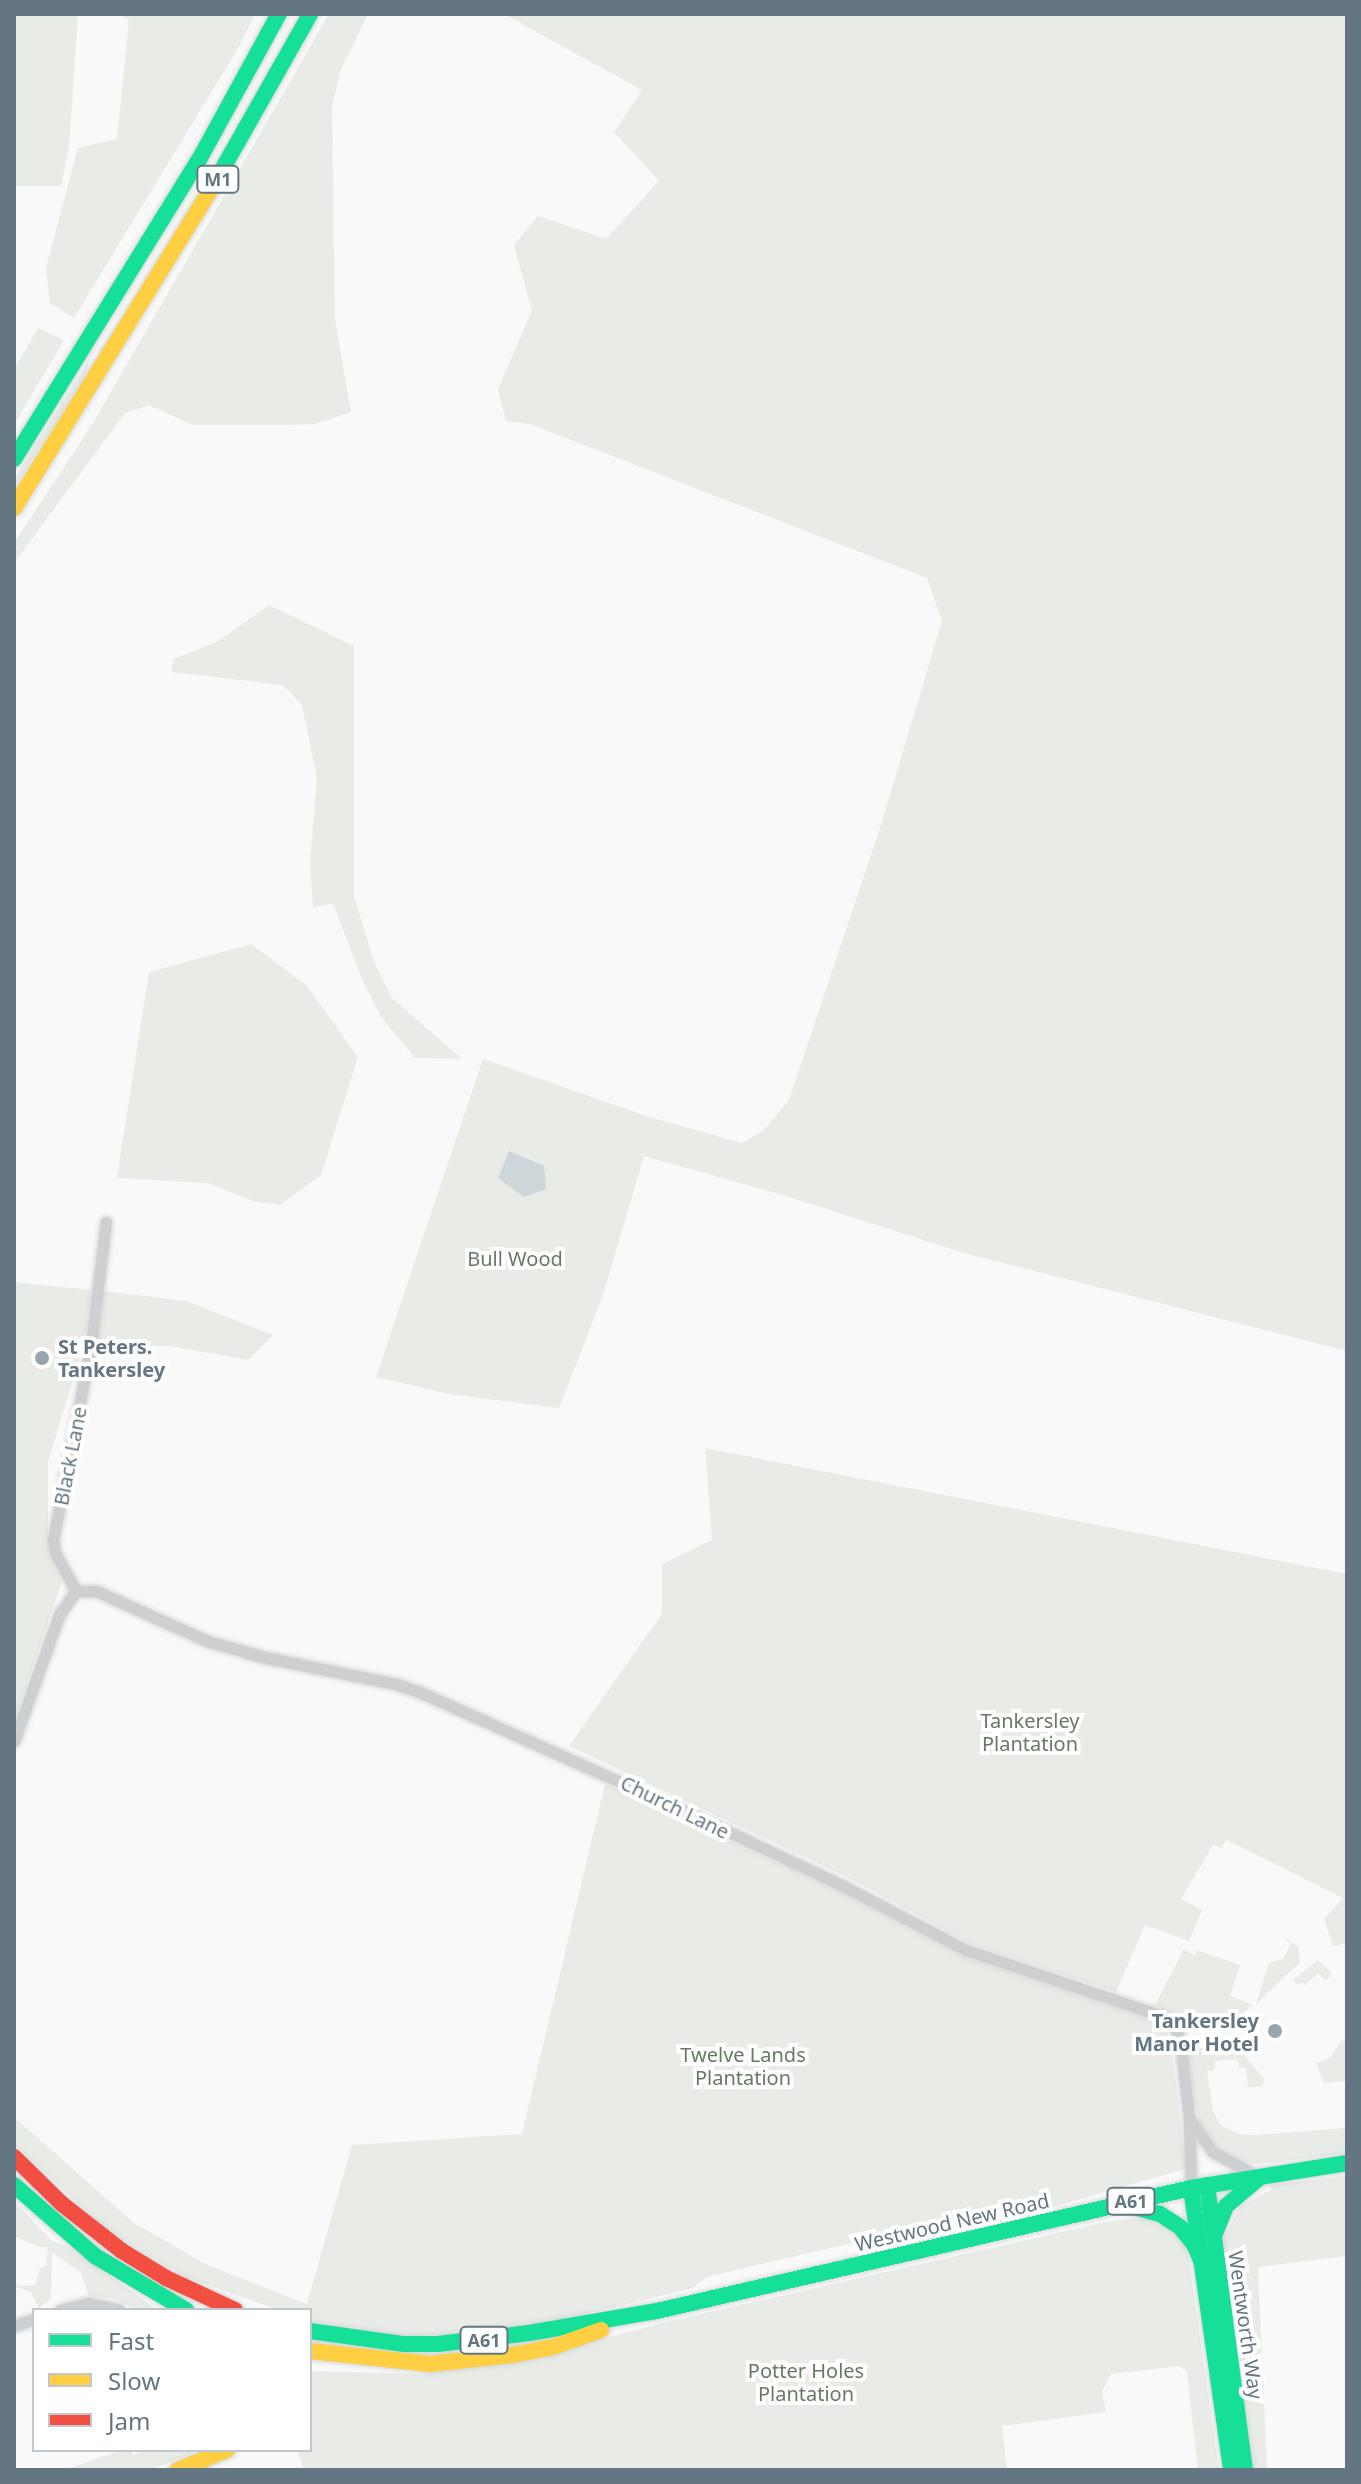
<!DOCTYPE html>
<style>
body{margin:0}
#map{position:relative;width:1361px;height:2484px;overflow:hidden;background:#f9f9f9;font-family:"Noto Sans",sans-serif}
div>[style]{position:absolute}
.green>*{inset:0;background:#e8ebe6}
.water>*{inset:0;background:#ced6d9}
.roads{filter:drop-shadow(0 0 2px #d5d6d7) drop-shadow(0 0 2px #d5d6d7)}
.street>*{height:11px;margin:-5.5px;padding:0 5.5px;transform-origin:5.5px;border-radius:5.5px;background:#cecfd0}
.fast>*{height:16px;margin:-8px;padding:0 8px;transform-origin:8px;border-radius:8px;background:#16e098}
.slow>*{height:16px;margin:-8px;padding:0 8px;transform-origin:8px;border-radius:8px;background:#ffcf43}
.jam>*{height:16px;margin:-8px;padding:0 8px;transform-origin:8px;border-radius:8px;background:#f24e42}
.dots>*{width:22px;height:22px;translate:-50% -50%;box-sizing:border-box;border:4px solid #fff;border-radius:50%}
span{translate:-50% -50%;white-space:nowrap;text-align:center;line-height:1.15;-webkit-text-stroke:8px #fff;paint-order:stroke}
.shield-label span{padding:2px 6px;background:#fff;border:2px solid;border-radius:6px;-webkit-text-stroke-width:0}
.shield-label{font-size:18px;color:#657683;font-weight:700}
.park-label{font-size:20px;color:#687a64}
.poi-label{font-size:20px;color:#657683;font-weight:700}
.left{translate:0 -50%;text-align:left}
.right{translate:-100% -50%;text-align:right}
.street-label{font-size:20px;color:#657683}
.frame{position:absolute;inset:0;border:16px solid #657683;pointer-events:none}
.legend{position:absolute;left:32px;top:2308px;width:280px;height:144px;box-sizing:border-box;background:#fff;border:2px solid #c1c8cd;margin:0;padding:10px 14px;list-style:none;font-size:24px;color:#657683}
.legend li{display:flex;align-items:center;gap:16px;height:40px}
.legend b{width:40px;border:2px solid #c1c8cd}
</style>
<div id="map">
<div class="green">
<div style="clip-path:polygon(14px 14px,78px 14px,69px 146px,61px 186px,14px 186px)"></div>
<div style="clip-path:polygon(119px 14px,255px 14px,240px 45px,74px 318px,50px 303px,46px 268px,78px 148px,117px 139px,129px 21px)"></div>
<div style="clip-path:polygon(329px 14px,368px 14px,341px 70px,332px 106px,335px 320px,351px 412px,315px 424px,286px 425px,193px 425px,149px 405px,125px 413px,14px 563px,14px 543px,93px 423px)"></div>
<div style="clip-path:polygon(504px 14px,1347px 14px,1347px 1351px,964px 1253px,786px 1196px,644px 1156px,603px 1295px,559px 1408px,449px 1394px,376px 1377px,483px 1059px,646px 1116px,742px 1143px,764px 1130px,789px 1100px,880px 828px,942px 621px,927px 578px,530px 424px,506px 421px,498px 389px,532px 311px,514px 245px,538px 216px,606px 239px,659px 181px,614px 132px,642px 90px)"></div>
<div style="clip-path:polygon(38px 328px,64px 340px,14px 425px,14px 370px)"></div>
<div style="clip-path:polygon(91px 357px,84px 379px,14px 488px,14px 479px)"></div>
<div style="clip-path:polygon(269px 605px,354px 646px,354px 896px,374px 962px,392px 998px,462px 1059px,415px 1058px,381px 1017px,361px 977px,333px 903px,313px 908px,310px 861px,317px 778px,302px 705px,283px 685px,171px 672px,174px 659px,218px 641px)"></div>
<div style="clip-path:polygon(251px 944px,306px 985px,358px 1057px,321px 1175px,280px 1205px,253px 1201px,208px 1183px,117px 1178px,149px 972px)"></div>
<div style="clip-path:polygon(14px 1282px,91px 1290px,84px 1343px,48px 1462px,48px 1555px,62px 1582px,14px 1720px)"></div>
<div style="clip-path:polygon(103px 1291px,186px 1301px,273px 1335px,248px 1360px,169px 1346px,97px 1345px)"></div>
<div style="clip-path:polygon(705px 1448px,1347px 1574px,1347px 1943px,1333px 1946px,1324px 1919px,1343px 1898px,1226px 1840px,1222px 1848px,1213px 1845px,1181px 1899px,1202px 1910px,1189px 1941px,1145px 1925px,1116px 1992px,969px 1943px,847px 1877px,569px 1746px,662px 1614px,662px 1564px,712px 1540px)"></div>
<div style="clip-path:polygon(605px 1784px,837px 1890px,962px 1956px,1163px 2024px,1169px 2037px,1177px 2090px,1185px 2169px,1035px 2212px,1017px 2204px,707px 2277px,693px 2288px,511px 2332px,376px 2338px,310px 2321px,310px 2310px,279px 2310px,185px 2277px,109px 2232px,14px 2144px,14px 2117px,134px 2223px,207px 2265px,307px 2304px,352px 2145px,522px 2134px)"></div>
<div style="clip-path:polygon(1281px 1936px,1298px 1946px,1300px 1962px,1256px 2004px,1269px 1963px,1283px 1959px,1291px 1944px)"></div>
<div style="clip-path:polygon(1184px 1949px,1195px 1956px,1196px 1950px,1240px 1965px,1230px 1996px,1253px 2005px,1220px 2032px,1187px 2031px,1170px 2013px,1155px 2005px)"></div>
<div style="clip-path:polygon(1318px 1960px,1332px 1974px,1326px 1981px,1318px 1973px,1305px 1985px,1302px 1982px,1298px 1985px,1293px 1980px)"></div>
<div style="clip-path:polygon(1347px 2038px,1347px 2081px,1324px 2083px,1316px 2063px,1330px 2058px,1340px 2042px)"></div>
<div style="clip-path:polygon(1228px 2042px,1244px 2055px,1264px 2079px,1262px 2087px,1248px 2087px,1246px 2068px,1239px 2067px,1238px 2059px,1215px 2061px,1214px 2070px,1207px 2071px,1213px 2111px,1220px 2124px,1238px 2134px,1256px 2135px,1347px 2128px,1347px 2153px,1259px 2164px,1237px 2161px,1223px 2153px,1199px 2125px,1187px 2056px,1198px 2046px)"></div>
<div style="clip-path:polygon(1347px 2176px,1347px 2256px,1258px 2267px,1267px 2470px,1253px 2470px,1225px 2271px,1214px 2236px,1228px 2231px,1240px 2206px,1271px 2190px,1270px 2185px)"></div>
<div style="clip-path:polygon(14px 2201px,52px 2241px,69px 2247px,158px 2310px,136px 2310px,116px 2299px,89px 2296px,81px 2273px,52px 2252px,51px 2298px,39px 2309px,31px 2292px,14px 2286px,35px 2285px,40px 2268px,46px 2266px,48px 2247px,40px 2247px,14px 2236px)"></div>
<div style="clip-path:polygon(1143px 2218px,1167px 2227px,1185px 2245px,1188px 2254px,1219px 2470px,1198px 2470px,1187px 2372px,1180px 2366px,1111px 2374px,1102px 2391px,1106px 2412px,1002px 2426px,1007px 2470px,304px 2470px,297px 2450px,310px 2450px,310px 2371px,422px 2374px,542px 2355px,662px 2323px,1110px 2221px)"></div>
<div style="clip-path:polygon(122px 2450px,131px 2450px,133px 2455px,146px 2450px,199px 2450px,151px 2470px,64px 2470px)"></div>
</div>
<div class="water">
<div style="clip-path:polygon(509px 1151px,544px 1166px,546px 1189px,524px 1197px,498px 1178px)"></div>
</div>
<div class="roads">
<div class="street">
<div style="left:76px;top:1591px;width:20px"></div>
<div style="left:96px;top:1591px;width:122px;rotate:24.2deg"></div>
<div style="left:207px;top:1641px;width:58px;rotate:15.9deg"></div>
<div style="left:263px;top:1657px;width:136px;rotate:11.5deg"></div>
<div style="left:396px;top:1684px;width:28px;rotate:19deg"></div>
<div style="left:422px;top:1693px;width:278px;rotate:24.2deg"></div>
<div style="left:676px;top:1807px;width:183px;rotate:25.3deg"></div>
<div style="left:841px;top:1885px;width:141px;rotate:27.5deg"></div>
<div style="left:966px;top:1950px;width:210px;rotate:18.6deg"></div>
<div style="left:1165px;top:2017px;width:12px;rotate:42deg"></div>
<div style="left:1174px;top:2025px;width:16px;rotate:68deg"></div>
<div style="left:1180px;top:2040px;width:78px;rotate:83.3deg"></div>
<div style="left:1189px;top:2117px;width:71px;rotate:88.4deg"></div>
<div style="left:76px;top:1591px;width:43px;rotate:-118.9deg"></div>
<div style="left:55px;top:1553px;width:13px;rotate:-99deg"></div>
<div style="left:53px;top:1540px;width:200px;rotate:-79deg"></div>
<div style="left:91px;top:1344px;width:123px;rotate:-83deg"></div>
<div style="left:14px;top:1741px;width:134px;rotate:-70.3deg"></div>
<div style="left:59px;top:1615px;width:29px;rotate:-55deg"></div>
<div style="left:1191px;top:2121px;width:38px;rotate:55deg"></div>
<div style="left:1213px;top:2152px;width:48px;rotate:28.7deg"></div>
<div style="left:60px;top:2310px;width:30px;rotate:-14deg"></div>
<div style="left:89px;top:2303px;width:31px;rotate:13deg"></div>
<div style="left:14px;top:2326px;width:21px;rotate:-19deg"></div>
</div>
<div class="fast">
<div style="left:214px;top:184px;width:195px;rotate:-60.5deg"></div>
<div style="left:14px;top:459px;width:354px;rotate:-58.3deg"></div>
<div style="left:200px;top:158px;width:164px;rotate:-61.3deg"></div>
<div style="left:14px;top:2185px;width:108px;rotate:41.2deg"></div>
<div style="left:95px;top:2256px;width:106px;rotate:30.7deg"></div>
<div style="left:1207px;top:2185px;width:288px;rotate:82.4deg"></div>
<div style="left:1191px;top:2188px;width:285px;rotate:81.9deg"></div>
<div style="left:1126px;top:2205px;width:35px;rotate:15deg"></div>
<div style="left:1160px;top:2214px;width:24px;rotate:33deg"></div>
<div style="left:1180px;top:2227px;width:22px;rotate:51deg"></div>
<div style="left:1194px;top:2244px;width:23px;rotate:67deg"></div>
<div style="left:1214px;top:2236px;width:32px;rotate:-68deg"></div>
<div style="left:1226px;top:2206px;width:42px;rotate:-40.2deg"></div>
<div style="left:310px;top:2331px;width:95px;rotate:7.9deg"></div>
<div style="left:404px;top:2344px;width:34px"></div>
<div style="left:438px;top:2344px;width:92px;rotate:-6.9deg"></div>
<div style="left:529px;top:2333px;width:130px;rotate:-9.8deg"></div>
<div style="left:657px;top:2311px;width:548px;rotate:-12.97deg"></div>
<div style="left:1191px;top:2188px;width:158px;rotate:-9.1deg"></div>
</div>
<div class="slow">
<div style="left:14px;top:508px;width:381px;rotate:-58.3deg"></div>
<div style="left:310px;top:2351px;width:121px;rotate:6.2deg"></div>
<div style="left:430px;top:2364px;width:83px;rotate:-6.2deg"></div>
<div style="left:513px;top:2355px;width:41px;rotate:-11.3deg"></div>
<div style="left:553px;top:2347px;width:51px;rotate:-19.5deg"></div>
<div style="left:178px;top:2470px;width:53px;rotate:-22.2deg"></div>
</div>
<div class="jam">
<div style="left:14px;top:2157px;width:67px;rotate:44.4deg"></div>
<div style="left:62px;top:2204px;width:76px;rotate:38.1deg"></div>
<div style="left:122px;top:2251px;width:52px;rotate:31.5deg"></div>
<div style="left:166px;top:2278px;width:76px;rotate:24.9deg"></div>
</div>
</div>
<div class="dots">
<div style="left:42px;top:1358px;background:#99a4ac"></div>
<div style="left:1275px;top:2031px;background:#99a4ac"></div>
</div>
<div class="shield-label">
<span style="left:218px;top:179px">M1</span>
<span style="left:1131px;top:2201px">A61</span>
<span style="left:484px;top:2340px">A61</span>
</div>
<div class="park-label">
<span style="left:515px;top:1258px">Bull Wood</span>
<span style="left:1030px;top:1732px">Tankersley<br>Plantation</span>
<span style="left:743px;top:2066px">Twelve Lands<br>Plantation</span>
<span style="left:806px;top:2382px">Potter Holes<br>Plantation</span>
</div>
<div class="poi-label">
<span class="left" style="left:58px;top:1358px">St Peters.<br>Tankersley</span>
<span class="right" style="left:1259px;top:2032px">Tankersley<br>Manor Hotel</span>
</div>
<div class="street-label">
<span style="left:70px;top:1456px;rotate:-79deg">Black Lane</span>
<span style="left:675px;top:1807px;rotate:26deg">Church Lane</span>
<span style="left:952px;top:2222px;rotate:-13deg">Westwood New Road</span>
<span style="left:1246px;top:2325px;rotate:82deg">Wentworth Way</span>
</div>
<div class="frame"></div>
<ul class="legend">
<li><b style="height:10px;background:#16e098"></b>Fast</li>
<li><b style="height:10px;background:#ffcf43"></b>Slow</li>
<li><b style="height:10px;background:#f24e42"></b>Jam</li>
</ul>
</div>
